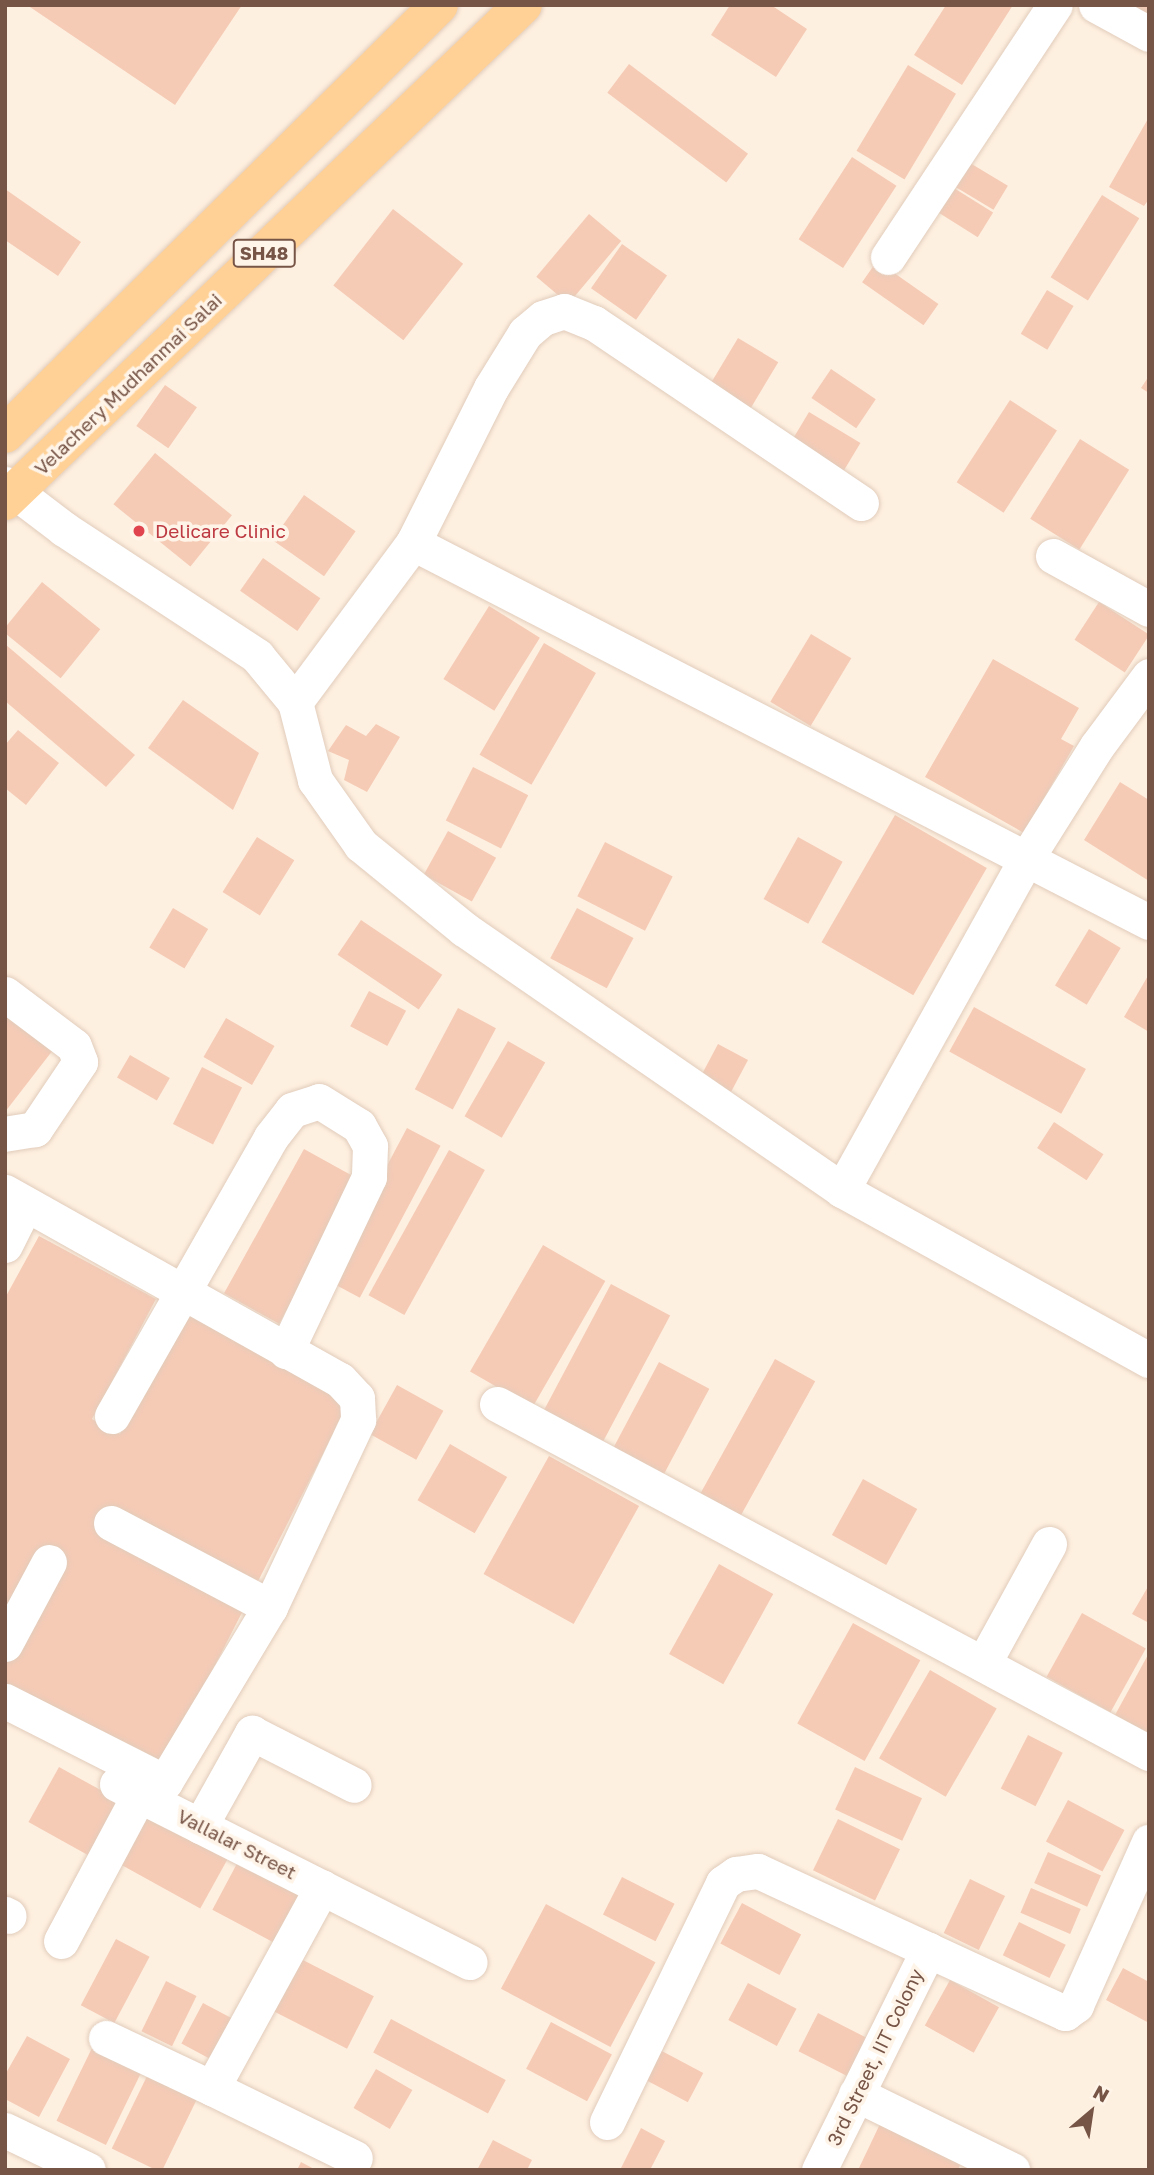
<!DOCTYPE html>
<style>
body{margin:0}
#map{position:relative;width:1154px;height:2175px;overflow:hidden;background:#fef0e0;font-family:"Golos Text",sans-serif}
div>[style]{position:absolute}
.building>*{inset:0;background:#f5cbb6;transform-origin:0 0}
.roads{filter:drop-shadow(0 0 2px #e2ccbb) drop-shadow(0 0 2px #e2ccbb)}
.street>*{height:35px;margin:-17.5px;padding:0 17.5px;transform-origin:17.5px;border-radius:17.5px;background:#fff}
.primary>*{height:38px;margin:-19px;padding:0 19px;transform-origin:19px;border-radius:19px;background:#ffd196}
.dots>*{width:19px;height:19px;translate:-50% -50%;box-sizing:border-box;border:4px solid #fff4e8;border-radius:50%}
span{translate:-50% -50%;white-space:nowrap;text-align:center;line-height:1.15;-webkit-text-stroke:7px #fff4e8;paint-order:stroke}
.shield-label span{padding:2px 5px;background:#fff4e8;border:2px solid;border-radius:5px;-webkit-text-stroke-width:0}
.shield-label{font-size:18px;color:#765446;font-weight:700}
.street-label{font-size:19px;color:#765446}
.health-label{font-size:19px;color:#be3a42}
.left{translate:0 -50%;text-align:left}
.frame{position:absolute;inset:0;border:7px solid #765446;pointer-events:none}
.north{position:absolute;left:1056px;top:2077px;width:70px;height:70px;-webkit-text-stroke:5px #fff4e8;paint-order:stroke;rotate:29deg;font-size:19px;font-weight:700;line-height:28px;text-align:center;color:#765446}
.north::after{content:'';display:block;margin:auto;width:24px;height:32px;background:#765446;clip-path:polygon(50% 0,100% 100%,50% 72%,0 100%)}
</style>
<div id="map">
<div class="building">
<div style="clip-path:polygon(27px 5px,242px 5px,175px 105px)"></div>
<div style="clip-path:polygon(730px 5px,771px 5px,807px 29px,776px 77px,711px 35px)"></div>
<div style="clip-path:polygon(946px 5px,1013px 5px,962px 85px,914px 55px)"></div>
<div style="clip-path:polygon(1127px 5px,1149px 5px,1149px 19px)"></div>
<div style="left:629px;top:64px;width:149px;height:36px;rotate:37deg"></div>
<div style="left:908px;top:65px;width:56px;height:100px;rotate:31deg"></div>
<div style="clip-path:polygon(1149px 117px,1149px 199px,1144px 206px,1109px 187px)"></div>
<div style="left:852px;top:157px;width:53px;height:98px;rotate:33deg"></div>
<div style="left:965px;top:160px;width:50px;height:28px;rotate:31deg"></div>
<div style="left:949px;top:185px;width:52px;height:29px;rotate:32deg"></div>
<div style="clip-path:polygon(5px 189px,81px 242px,58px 276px,5px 240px)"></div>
<div style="left:1102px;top:195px;width:44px;height:97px;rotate:32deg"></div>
<div style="left:393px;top:209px;width:89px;height:97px;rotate:38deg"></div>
<div style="left:589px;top:214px;width:42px;height:82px;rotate:40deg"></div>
<div style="left:622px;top:244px;width:55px;height:54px;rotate:35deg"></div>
<div style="left:877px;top:261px;width:75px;height:26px;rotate:35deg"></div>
<div style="left:1047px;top:290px;width:31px;height:51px;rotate:31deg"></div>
<div style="left:738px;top:338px;width:47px;height:61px;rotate:31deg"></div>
<div style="left:831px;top:369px;width:54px;height:35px;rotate:34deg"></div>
<div style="clip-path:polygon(1149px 376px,1149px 393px,1141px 388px)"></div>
<div style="left:165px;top:385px;width:39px;height:50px;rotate:35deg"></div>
<div style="left:1010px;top:400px;width:56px;height:98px;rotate:33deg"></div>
<div style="left:809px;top:412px;width:60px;height:41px;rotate:31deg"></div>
<div style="left:1080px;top:439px;width:58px;height:94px;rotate:32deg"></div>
<div style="left:155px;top:453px;width:99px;height:66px;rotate:39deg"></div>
<div style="left:304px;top:495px;width:63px;height:55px;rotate:35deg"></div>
<div style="left:263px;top:558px;width:70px;height:40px;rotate:35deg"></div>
<div style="left:42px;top:582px;width:75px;height:63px;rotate:39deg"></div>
<div style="left:1099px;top:602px;width:60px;height:45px;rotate:33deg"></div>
<div style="left:489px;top:606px;width:60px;height:86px;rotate:32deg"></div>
<div style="left:811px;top:634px;width:47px;height:79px;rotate:31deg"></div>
<div style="left:544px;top:643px;width:60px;height:129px;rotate:30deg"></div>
<div style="clip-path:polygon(5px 644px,135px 755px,106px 787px,5px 701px)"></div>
<div style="clip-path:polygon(993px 659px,1079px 708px,1061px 739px,1074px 746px,1024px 833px,925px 777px)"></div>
<div style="clip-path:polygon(183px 700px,259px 753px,233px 810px,148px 748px)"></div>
<div style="clip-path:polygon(376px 724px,400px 737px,367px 792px,344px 780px,349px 760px,328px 751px,346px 725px,366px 736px)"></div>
<div style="clip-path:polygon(18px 730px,59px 763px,26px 805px,5px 788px,5px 745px)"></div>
<div style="left:473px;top:767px;width:62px;height:60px;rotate:27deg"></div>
<div style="clip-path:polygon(1120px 782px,1149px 800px,1149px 881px,1084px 840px)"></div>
<div style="left:895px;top:815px;width:106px;height:147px;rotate:30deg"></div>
<div style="left:448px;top:831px;width:55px;height:50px;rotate:29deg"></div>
<div style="left:257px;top:837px;width:44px;height:65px;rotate:32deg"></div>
<div style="left:798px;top:837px;width:51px;height:71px;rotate:29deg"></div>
<div style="left:605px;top:842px;width:76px;height:61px;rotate:27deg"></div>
<div style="left:173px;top:908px;width:41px;height:46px;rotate:31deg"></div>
<div style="left:577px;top:908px;width:64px;height:57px;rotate:28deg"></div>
<div style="left:361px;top:920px;width:98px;height:42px;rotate:34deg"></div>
<div style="left:1089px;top:929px;width:37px;height:66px;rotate:31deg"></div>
<div style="clip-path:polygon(1149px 974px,1149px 1032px,1124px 1017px)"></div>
<div style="left:369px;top:991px;width:42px;height:40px;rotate:28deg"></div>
<div style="left:974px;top:1007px;width:128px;height:51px;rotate:29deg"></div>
<div style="left:458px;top:1008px;width:43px;height:92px;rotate:28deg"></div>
<div style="clip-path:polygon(5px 1015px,53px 1050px,5px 1112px)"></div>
<div style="left:226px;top:1018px;width:56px;height:45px;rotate:30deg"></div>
<div style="left:508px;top:1041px;width:43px;height:87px;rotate:30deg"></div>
<div style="left:718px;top:1044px;width:34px;height:36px;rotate:28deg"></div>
<div style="left:130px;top:1055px;width:46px;height:26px;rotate:30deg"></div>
<div style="left:202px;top:1067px;width:45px;height:64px;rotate:27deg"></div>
<div style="left:1054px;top:1122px;width:59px;height:31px;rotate:33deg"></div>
<div style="left:407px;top:1128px;width:38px;height:172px;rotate:28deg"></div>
<div style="left:304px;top:1149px;width:63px;height:165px;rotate:29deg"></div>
<div style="left:449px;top:1150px;width:41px;height:166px;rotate:29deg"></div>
<div style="clip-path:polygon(39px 1236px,156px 1299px,92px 1419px,120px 1434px,186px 1310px,351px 1399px,160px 1773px,5px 1687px,5px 1663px,57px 1565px,5px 1623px,5px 1298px)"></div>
<div style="left:543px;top:1245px;width:72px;height:146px;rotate:30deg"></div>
<div style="left:611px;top:1284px;width:67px;height:146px;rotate:28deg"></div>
<div style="left:775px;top:1359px;width:46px;height:157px;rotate:29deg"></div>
<div style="left:659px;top:1362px;width:57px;height:98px;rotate:28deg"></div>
<div style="left:397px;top:1385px;width:53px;height:56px;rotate:29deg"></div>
<div style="left:450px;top:1444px;width:66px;height:65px;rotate:30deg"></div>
<div style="left:549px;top:1456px;width:103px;height:135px;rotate:29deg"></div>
<div style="left:863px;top:1479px;width:62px;height:64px;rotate:29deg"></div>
<div style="left:719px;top:1564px;width:62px;height:103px;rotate:29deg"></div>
<div style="clip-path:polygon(1149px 1585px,1149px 1623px,1132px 1614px)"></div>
<div style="left:1082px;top:1613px;width:73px;height:73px;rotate:29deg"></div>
<div style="left:853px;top:1623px;width:77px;height:115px;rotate:29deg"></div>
<div style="clip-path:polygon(1149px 1653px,1149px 1733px,1115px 1715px)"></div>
<div style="left:930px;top:1670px;width:77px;height:102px;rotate:30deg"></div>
<div style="left:1028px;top:1735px;width:39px;height:60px;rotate:27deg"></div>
<div style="left:59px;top:1767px;width:77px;height:63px;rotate:29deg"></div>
<div style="left:855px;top:1767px;width:74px;height:47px;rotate:25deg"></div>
<div style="left:1068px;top:1800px;width:64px;height:47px;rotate:28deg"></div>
<div style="left:148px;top:1811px;width:93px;height:60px;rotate:29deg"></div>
<div style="left:838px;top:1819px;width:69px;height:57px;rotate:26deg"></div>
<div style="left:1048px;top:1852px;width:58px;height:34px;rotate:24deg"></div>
<div style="left:241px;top:1856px;width:79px;height:61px;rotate:28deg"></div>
<div style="left:622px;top:1877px;width:59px;height:42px;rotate:27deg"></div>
<div style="left:970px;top:1879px;width:39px;height:60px;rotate:26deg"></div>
<div style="left:1031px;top:1888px;width:54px;height:27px;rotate:23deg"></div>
<div style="left:742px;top:1903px;width:67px;height:46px;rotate:28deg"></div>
<div style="left:546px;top:1904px;width:124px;height:96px;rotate:28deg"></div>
<div style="left:1019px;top:1922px;width:52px;height:37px;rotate:26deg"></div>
<div style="left:116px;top:1939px;width:38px;height:75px;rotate:28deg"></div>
<div style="left:299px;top:1958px;width:84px;height:59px;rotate:27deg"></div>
<div style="clip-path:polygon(1123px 1968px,1149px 1982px,1149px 2023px,1106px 2000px)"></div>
<div style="left:950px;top:1980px;width:56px;height:52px;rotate:29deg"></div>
<div style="left:166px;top:1981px;width:34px;height:56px;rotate:26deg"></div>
<div style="left:748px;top:1983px;width:55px;height:42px;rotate:28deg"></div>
<div style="left:203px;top:2003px;width:38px;height:46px;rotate:28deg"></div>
<div style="left:818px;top:2013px;width:55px;height:43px;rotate:27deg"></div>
<div style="left:391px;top:2019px;width:130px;height:38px;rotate:28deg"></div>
<div style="left:551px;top:2022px;width:69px;height:53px;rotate:28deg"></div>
<div style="clip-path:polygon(27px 2036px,70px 2059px,39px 2117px,5px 2099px,5px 2075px)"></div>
<div style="left:92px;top:2048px;width:55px;height:81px;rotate:26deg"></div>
<div style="left:660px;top:2050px;width:49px;height:33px;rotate:28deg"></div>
<div style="left:376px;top:2069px;width:42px;height:45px;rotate:30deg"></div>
<div style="left:149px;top:2072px;width:55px;height:85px;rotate:26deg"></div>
<div style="clip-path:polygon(880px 2124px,961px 2163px,958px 2170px,858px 2170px)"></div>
<div style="clip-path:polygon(641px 2128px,665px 2141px,650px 2170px,620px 2170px)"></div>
<div style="clip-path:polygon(493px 2140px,532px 2160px,527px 2170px,477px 2170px)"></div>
<div style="clip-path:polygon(301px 2162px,316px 2170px,297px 2170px)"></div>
</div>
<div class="roads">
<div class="street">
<div style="left:1096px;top:5px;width:60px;rotate:28.7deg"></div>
<div style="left:888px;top:257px;width:302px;rotate:-56.5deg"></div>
<div style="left:5px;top:484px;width:74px;rotate:37.3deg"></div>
<div style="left:64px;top:529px;width:231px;rotate:33.3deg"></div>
<div style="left:257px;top:656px;width:60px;rotate:50.4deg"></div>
<div style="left:295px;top:702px;width:81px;rotate:75.6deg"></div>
<div style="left:315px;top:780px;width:80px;rotate:54.7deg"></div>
<div style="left:361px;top:845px;width:133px;rotate:39.2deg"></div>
<div style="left:464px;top:929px;width:459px;rotate:34.6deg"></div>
<div style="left:842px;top:1190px;width:351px;rotate:29deg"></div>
<div style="left:413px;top:543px;width:828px;rotate:27.25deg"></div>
<div style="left:1053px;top:556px;width:110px;rotate:28.9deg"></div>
<div style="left:295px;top:702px;width:198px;rotate:-53.4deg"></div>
<div style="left:413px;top:543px;width:174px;rotate:-63.3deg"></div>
<div style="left:491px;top:388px;width:65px;rotate:-58.3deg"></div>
<div style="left:525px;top:333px;width:23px;rotate:-40deg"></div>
<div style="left:543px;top:318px;width:22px;rotate:-18deg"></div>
<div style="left:564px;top:311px;width:32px;rotate:22deg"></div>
<div style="left:594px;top:323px;width:322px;rotate:34deg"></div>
<div style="left:5px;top:994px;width:86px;rotate:37deg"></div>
<div style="left:74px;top:1046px;width:17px;rotate:69deg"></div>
<div style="left:80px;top:1062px;width:81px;rotate:123.9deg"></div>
<div style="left:35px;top:1129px;width:30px;rotate:171deg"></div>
<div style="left:842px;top:1190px;width:379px;rotate:-60.9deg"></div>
<div style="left:1026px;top:859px;width:133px;rotate:-57.9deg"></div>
<div style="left:1097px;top:746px;width:87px;rotate:-53.4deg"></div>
<div style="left:5px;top:1192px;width:384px;rotate:29.3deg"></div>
<div style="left:340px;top:1380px;width:25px;rotate:47deg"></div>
<div style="left:357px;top:1398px;width:22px;rotate:87deg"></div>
<div style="left:358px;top:1420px;width:207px;rotate:115.2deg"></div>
<div style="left:270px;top:1607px;width:204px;rotate:121deg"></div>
<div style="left:165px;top:1782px;width:179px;rotate:-153.1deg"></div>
<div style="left:5px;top:1245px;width:45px;rotate:-63.4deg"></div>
<div style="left:497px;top:1404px;width:740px;rotate:28.16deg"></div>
<div style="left:112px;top:1416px;width:321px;rotate:-60.3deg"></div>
<div style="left:271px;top:1137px;width:34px;rotate:-52deg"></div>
<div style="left:292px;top:1110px;width:28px;rotate:-18deg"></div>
<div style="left:319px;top:1101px;width:47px;rotate:32deg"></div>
<div style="left:359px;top:1126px;width:23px;rotate:61deg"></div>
<div style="left:370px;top:1146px;width:31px;rotate:92deg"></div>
<div style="left:369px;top:1177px;width:193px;rotate:115.5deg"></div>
<div style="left:111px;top:1523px;width:180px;rotate:27.8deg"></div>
<div style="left:5px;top:1644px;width:93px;rotate:-61.8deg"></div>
<div style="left:983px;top:1664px;width:137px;rotate:-61.2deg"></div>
<div style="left:117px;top:1784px;width:395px;rotate:26.8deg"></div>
<div style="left:200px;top:1826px;width:107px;rotate:-60.8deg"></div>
<div style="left:252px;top:1733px;width:114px;rotate:27deg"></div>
<div style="left:5px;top:1914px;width:4px;rotate:27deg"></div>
<div style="left:61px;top:1941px;width:166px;rotate:-61.9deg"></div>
<div style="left:106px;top:2038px;width:117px;rotate:25.3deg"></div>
<div style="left:212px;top:2088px;width:229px;rotate:-61.3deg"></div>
<div style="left:212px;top:2088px;width:159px;rotate:26.1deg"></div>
<div style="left:856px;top:2094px;width:174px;rotate:26deg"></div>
<div style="left:607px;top:2122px;width:266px;rotate:-64.1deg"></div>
<div style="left:723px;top:1883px;width:16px;rotate:-35deg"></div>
<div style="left:736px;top:1874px;width:22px;rotate:-8deg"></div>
<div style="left:758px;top:1871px;width:187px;rotate:24.9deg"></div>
<div style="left:5px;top:2130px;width:92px;rotate:25.7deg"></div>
<div style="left:819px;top:2170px;width:246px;rotate:-63.6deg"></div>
<div style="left:928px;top:1950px;width:151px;rotate:24.7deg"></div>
<div style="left:1065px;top:2013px;width:14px;rotate:-36deg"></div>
<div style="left:1076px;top:2005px;width:179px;rotate:-65.9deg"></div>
</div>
<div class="primary">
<div style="left:5px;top:434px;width:610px;rotate:-44.67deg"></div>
<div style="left:5px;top:501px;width:717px;rotate:-43.76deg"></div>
</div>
</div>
<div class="dots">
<div style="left:139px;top:531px;background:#e0444e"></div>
</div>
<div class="shield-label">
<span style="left:264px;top:253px">SH48</span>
</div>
<div class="street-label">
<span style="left:128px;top:384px;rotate:-44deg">Velachery Mudhanmai Salai</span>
<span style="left:237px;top:1844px;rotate:27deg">Vallalar Street</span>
<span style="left:875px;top:2057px;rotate:-64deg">3rd Street, IIT Colony</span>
</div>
<div class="health-label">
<span class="left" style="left:155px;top:531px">Delicare Clinic</span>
</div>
<div class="frame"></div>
<div class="north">N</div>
</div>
